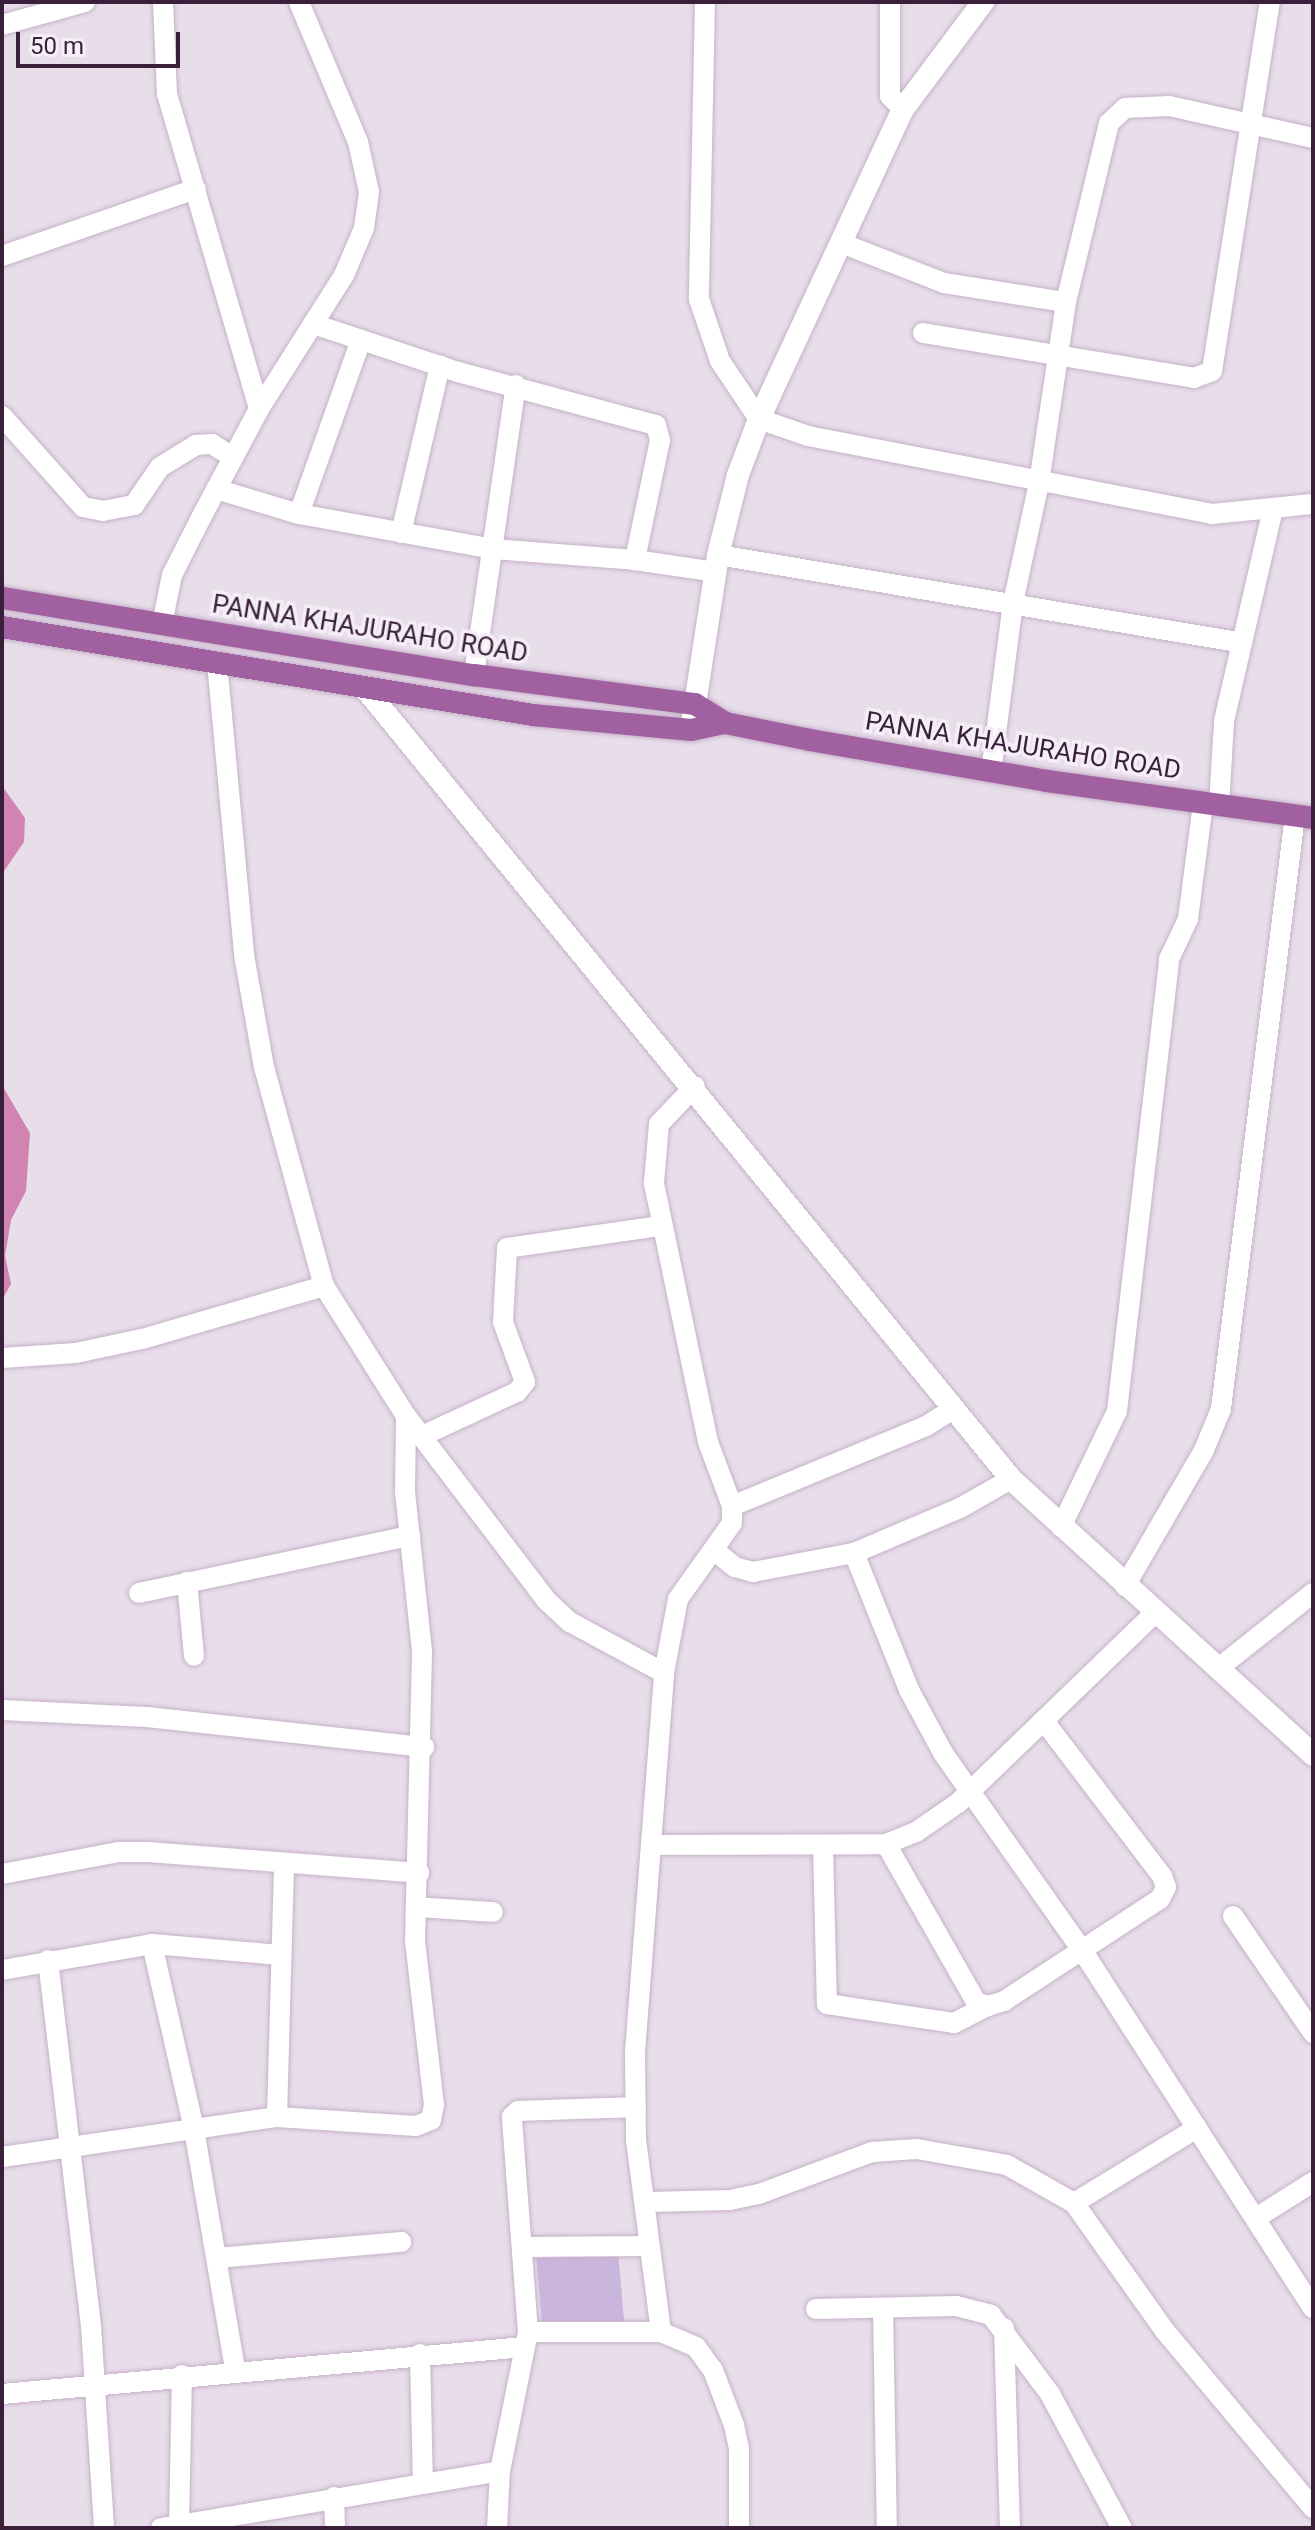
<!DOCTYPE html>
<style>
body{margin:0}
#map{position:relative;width:1315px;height:2530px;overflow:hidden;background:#e8deea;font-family:Roboto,sans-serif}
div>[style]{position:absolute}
.green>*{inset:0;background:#cab6dc;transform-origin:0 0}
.water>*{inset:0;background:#d184b1}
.roads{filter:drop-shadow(0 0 2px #c7b1ca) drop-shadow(0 0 2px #c7b1ca)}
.minor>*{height:20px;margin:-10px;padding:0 10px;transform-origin:10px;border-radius:10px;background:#fff}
.tertiary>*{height:22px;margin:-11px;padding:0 11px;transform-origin:11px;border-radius:11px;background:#fff}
.secondary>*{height:22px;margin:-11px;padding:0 11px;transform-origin:11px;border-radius:11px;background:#fff}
.primary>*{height:22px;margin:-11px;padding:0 11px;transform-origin:11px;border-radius:11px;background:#a161a0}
span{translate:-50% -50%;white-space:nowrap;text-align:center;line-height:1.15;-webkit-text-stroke:7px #f5eef7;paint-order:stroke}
.street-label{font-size:26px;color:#3a1f3a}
.frame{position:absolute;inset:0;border:4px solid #3a1f3a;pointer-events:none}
.scale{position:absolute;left:16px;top:32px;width:164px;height:36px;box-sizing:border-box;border:4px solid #3a1f3a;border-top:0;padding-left:10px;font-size:24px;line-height:28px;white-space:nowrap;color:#3a1f3a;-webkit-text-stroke:6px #f5eef7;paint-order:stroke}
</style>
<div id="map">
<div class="green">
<div style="left:618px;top:2251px;width:70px;height:82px;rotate:85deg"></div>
</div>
<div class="water">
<div style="clip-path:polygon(2px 786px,25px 818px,24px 842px,2px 874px)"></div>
<div style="clip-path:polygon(2px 1085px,30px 1133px,26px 1191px,11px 1220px,5px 1256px,11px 1284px,2px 1300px)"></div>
</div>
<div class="roads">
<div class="minor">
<div style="left:163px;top:2px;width:92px;rotate:87.5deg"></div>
<div style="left:167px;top:94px;width:328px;rotate:73.7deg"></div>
<div style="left:705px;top:2px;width:297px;rotate:91.2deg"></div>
<div style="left:699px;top:299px;width:65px;rotate:71.3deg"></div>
<div style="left:720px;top:361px;width:70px;rotate:56.1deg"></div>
<div style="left:759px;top:419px;width:52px;rotate:19.1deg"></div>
<div style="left:808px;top:436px;width:411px;rotate:10.9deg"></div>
<div style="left:1212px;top:514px;width:101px;rotate:-5.7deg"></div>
<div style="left:890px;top:2px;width:94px;rotate:90deg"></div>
<div style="left:890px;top:96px;width:18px;rotate:45deg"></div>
<div style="left:2px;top:25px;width:86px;rotate:-15.5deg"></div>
<div style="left:841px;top:243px;width:110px;rotate:21.2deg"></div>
<div style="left:944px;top:283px;width:123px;rotate:8.9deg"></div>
<div style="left:2px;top:256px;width:205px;rotate:-19.1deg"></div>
<div style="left:313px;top:324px;width:153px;rotate:18.3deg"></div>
<div style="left:458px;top:372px;width:205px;rotate:15deg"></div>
<div style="left:656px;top:425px;width:16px;rotate:75deg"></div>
<div style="left:660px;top:440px;width:123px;rotate:101.8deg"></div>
<div style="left:635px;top:560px;width:81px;rotate:8.5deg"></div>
<div style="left:923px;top:333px;width:275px;rotate:9.4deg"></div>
<div style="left:1194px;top:378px;width:19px;rotate:-21deg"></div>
<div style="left:1212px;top:371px;width:374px;rotate:-81.1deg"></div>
<div style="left:2px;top:416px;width:122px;rotate:48.3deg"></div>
<div style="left:83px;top:507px;width:20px;rotate:11deg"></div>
<div style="left:103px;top:511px;width:32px;rotate:-11deg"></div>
<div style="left:134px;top:505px;width:46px;rotate:-55.6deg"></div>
<div style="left:160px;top:467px;width:42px;rotate:-31.4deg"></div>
<div style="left:196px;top:445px;width:16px;rotate:-4deg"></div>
<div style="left:212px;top:444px;width:25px;rotate:32deg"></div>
<div style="left:216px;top:489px;width:87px;rotate:16.8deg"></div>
<div style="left:299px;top:514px;width:197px;rotate:10.2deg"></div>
<div style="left:493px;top:549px;width:142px;rotate:4.4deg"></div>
<div style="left:299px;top:514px;width:185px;rotate:-70.4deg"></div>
<div style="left:401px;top:533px;width:172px;rotate:-76.9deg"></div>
<div style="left:718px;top:555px;width:527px;rotate:9.5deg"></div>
<div style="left:162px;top:624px;width:50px;rotate:-78.5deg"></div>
<div style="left:172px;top:575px;width:68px;rotate:-63.1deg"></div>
<div style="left:203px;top:514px;width:119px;rotate:-61.9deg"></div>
<div style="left:259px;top:409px;width:159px;rotate:-57.6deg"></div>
<div style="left:344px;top:275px;width:51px;rotate:-66.9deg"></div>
<div style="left:364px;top:228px;width:36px;rotate:-82deg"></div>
<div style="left:369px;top:192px;width:51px;rotate:-102.4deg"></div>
<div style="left:358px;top:142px;width:152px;rotate:-112.9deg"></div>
<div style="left:217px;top:662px;width:294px;rotate:84.7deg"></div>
<div style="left:244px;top:955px;width:114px;rotate:79.9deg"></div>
<div style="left:264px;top:1067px;width:227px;rotate:74.7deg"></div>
<div style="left:324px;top:1286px;width:154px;rotate:57.8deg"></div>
<div style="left:406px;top:1416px;width:231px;rotate:52.7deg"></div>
<div style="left:546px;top:1600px;width:33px;rotate:43deg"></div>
<div style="left:570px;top:1622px;width:107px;rotate:28.5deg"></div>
<div style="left:474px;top:675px;width:293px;rotate:-81.8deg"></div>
<div style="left:991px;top:772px;width:170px;rotate:-82.6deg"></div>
<div style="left:1013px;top:603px;width:123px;rotate:-77.8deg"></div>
<div style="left:1039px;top:483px;width:183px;rotate:-81.5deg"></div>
<div style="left:1066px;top:302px;width:184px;rotate:-76.5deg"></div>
<div style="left:1109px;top:123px;width:22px;rotate:-43deg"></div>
<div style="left:1125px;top:108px;width:44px;rotate:-2.6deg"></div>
<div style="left:1169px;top:106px;width:148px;rotate:12.5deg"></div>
<div style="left:1219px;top:806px;width:85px;rotate:-86.6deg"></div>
<div style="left:1224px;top:721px;width:218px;rotate:-77deg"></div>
<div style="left:2px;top:1358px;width:74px;rotate:-3.9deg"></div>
<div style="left:76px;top:1353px;width:67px;rotate:-12deg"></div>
<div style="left:142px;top:1339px;width:190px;rotate:-16.2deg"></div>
<div style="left:422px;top:1436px;width:105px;rotate:-24.9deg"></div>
<div style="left:517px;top:1392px;width:13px;rotate:-51deg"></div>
<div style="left:525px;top:1382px;width:64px;rotate:-110.1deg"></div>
<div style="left:503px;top:1322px;width:74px;rotate:-86.9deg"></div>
<div style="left:507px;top:1248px;width:154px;rotate:-8.2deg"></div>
<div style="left:732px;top:1506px;width:210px;rotate:-22.4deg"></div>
<div style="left:926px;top:1426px;width:32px;rotate:-32deg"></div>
<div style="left:1061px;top:1527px;width:129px;rotate:-64.2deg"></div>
<div style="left:1117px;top:1411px;width:455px;rotate:-83.4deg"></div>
<div style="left:1169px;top:959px;width:44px;rotate:-64.6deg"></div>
<div style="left:1188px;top:919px;width:116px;rotate:-82.6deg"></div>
<div style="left:715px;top:1551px;width:26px;rotate:39deg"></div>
<div style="left:735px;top:1567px;width:19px;rotate:16deg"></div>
<div style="left:753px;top:1572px;width:103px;rotate:-10.7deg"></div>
<div style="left:854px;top:1553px;width:115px;rotate:-23deg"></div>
<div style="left:960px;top:1508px;width:59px;rotate:-29.6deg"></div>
<div style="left:854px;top:1553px;width:148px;rotate:68.1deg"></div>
<div style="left:909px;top:1690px;width:72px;rotate:61.6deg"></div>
<div style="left:943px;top:1753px;width:241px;rotate:54.8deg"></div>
<div style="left:1082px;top:1950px;width:426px;rotate:57.2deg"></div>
<div style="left:187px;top:1582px;width:74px;rotate:84.6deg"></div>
<div style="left:1125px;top:1586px;width:157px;rotate:-59.8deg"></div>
<div style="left:1204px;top:1450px;width:44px;rotate:-67.5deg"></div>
<div style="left:1221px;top:1409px;width:598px;rotate:-82.89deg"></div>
<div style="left:139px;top:1593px;width:277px;rotate:-11.9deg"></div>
<div style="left:1220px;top:1667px;width:119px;rotate:-38.5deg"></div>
<div style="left:2px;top:1710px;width:145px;rotate:2.8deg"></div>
<div style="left:147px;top:1717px;width:279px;rotate:6.2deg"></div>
<div style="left:886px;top:1844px;width:182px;rotate:60.3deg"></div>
<div style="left:976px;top:2002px;width:13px;rotate:18deg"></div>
<div style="left:988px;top:2006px;width:17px;rotate:-17deg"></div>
<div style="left:1004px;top:2001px;width:186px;rotate:-33.2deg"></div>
<div style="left:1160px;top:1899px;width:13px;rotate:-63deg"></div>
<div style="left:1166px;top:1887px;width:12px;rotate:-110deg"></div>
<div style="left:1162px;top:1876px;width:195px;rotate:-127.3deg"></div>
<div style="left:651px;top:1845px;width:235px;rotate:-0.2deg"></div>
<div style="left:886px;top:1844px;width:32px;rotate:-22deg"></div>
<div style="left:916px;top:1832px;width:51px;rotate:-34.6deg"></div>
<div style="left:958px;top:1803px;width:274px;rotate:-44deg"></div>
<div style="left:823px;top:1845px;width:159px;rotate:88.6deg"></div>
<div style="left:827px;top:2004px;width:128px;rotate:8.5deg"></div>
<div style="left:954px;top:2023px;width:38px;rotate:-27deg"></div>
<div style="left:2px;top:1874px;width:118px;rotate:-10.7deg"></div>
<div style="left:118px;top:1852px;width:30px"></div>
<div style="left:148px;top:1852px;width:272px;rotate:4.4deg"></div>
<div style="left:416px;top:1907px;width:77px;rotate:3.7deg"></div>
<div style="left:1233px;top:1916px;width:142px;rotate:55.6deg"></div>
<div style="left:152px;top:1944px;width:190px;rotate:77.2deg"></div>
<div style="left:194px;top:2129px;width:244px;rotate:80.3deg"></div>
<div style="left:48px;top:1960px;width:369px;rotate:83.3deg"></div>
<div style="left:91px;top:2326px;width:202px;rotate:86.3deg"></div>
<div style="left:2px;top:1970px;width:152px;rotate:-9.8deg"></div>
<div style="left:152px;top:1944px;width:129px;rotate:4.9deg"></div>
<div style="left:277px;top:2117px;width:252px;rotate:-88.4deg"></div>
<div style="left:2px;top:2157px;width:278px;rotate:-8.3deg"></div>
<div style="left:277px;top:2117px;width:139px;rotate:3.7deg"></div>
<div style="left:416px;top:2126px;width:16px;rotate:-22deg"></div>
<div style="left:431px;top:2120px;width:15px;rotate:-79deg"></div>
<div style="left:434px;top:2105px;width:166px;rotate:-96.6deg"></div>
<div style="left:415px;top:1940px;width:289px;rotate:-88.6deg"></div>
<div style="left:422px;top:1651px;width:160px;rotate:-96.1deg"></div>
<div style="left:405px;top:1492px;width:76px;rotate:-89.2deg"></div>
<div style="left:648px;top:2202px;width:82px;rotate:-1.4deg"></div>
<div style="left:730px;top:2200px;width:30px;rotate:-12deg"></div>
<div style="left:759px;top:2194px;width:121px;rotate:-20.4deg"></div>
<div style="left:872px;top:2152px;width:45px;rotate:-3.8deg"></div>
<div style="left:917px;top:2149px;width:91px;rotate:10.1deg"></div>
<div style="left:1007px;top:2165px;width:77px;rotate:29.6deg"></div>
<div style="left:1074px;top:2203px;width:157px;rotate:54.6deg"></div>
<div style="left:1165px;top:2331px;width:231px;rotate:50.1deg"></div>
<div style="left:1074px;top:2203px;width:144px;rotate:-31.4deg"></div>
<div style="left:1256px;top:2218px;width:67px;rotate:-32.3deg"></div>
<div style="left:523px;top:2247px;width:125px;rotate:-0.5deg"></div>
<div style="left:217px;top:2258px;width:185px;rotate:-5deg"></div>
<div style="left:883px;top:2308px;width:220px;rotate:89deg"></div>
<div style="left:816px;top:2309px;width:140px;rotate:-1.2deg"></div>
<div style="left:956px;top:2306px;width:36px;rotate:14deg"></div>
<div style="left:991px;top:2315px;width:99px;rotate:53.2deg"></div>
<div style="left:1050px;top:2394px;width:152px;rotate:61.8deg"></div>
<div style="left:1004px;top:2328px;width:200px;rotate:88.3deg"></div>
<div style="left:528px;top:2332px;width:133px"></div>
<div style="left:661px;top:2332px;width:38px;rotate:23deg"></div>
<div style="left:696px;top:2347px;width:29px;rotate:54deg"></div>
<div style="left:713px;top:2370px;width:59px;rotate:69.1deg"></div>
<div style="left:734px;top:2425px;width:25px;rotate:78deg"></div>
<div style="left:739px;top:2449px;width:79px;rotate:90deg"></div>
<div style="left:661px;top:2332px;width:194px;rotate:-97.4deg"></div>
<div style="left:636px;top:2140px;width:88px;rotate:-90.7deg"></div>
<div style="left:635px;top:2052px;width:380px;rotate:-85.6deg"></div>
<div style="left:664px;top:1673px;width:75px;rotate:-79.3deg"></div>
<div style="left:678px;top:1599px;width:93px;rotate:-54.6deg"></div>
<div style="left:732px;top:1523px;width:17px;rotate:-90deg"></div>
<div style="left:732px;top:1506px;width:68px;rotate:-110.6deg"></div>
<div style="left:708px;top:1442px;width:265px;rotate:-101.8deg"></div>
<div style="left:654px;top:1183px;width:59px;rotate:-85.2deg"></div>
<div style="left:659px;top:1124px;width:52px;rotate:-46.5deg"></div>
<div style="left:420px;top:2354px;width:130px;rotate:88.7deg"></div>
<div style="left:2px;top:2394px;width:524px;rotate:-5.14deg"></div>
<div style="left:334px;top:2497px;width:31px;rotate:88deg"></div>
<div style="left:161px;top:2528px;width:344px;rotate:-9.5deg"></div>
<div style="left:179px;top:2528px;width:153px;rotate:-88.9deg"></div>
<div style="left:497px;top:2528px;width:57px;rotate:-87deg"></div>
<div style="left:500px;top:2471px;width:142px;rotate:-78.6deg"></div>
<div style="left:528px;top:2332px;width:216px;rotate:-94.3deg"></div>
<div style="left:512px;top:2117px;width:8px;rotate:-45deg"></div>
<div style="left:518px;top:2111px;width:118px;rotate:-1.9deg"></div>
</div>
<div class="tertiary">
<div style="left:691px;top:730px;width:177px;rotate:-81.2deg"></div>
<div style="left:718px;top:555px;width:82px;rotate:-76deg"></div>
<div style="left:738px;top:475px;width:60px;rotate:-69.4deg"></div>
<div style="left:759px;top:419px;width:342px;rotate:-65.1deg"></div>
<div style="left:903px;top:109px;width:134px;rotate:-53.2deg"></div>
</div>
<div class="secondary">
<div style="left:364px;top:687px;width:1023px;rotate:50.75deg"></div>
<div style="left:1011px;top:1479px;width:409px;rotate:42.4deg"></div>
</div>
<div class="primary">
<div style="left:2px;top:598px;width:478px;rotate:9.3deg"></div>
<div style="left:474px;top:675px;width:223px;rotate:7.5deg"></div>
<div style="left:695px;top:704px;width:36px;rotate:32deg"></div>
<div style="left:725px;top:723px;width:87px;rotate:11.3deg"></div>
<div style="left:810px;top:740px;width:241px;rotate:9.8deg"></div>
<div style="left:1047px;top:781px;width:269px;rotate:7.9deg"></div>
<div style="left:2px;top:627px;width:538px;rotate:9.41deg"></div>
<div style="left:533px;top:715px;width:159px;rotate:5.4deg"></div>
<div style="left:691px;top:730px;width:35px;rotate:-12deg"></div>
</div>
</div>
<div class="street-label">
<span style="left:370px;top:629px;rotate:9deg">PANNA KHAJURAHO ROAD</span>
<span style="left:1023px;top:746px;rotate:9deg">PANNA KHAJURAHO ROAD</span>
</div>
<div class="frame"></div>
<div class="scale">50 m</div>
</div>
